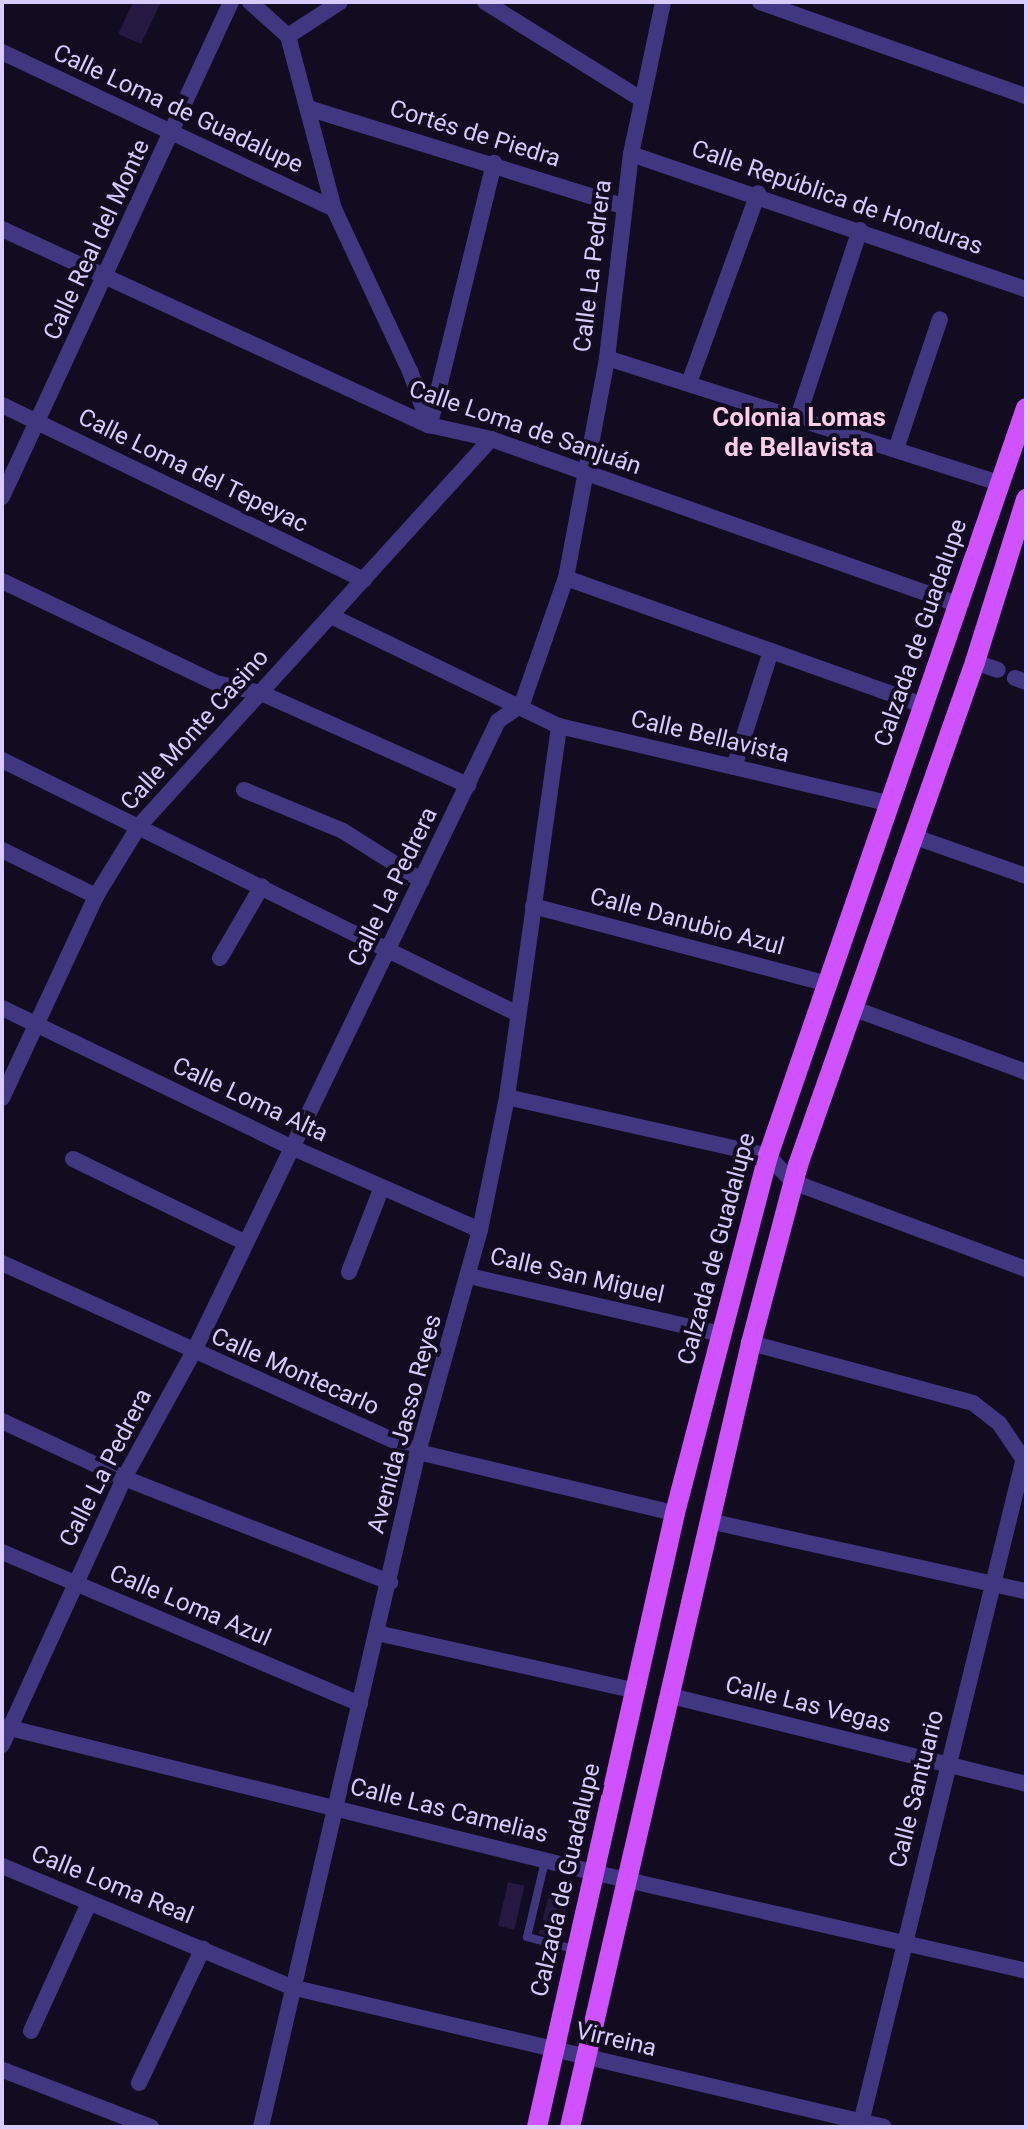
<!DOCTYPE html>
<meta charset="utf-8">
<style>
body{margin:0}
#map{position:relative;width:1028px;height:2129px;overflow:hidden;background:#120c20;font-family:Roboto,sans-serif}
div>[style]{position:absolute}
.building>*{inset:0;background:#251841;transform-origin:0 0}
.lane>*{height:8px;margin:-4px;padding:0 4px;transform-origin:4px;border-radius:4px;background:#413780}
.street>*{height:16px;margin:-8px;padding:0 8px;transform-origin:8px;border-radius:8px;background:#413780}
.primary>*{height:20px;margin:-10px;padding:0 10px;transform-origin:10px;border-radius:10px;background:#d052ff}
span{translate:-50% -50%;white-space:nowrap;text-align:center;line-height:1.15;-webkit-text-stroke:8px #120c20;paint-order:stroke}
.street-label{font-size:24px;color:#d7cbff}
.neighbourhood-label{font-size:26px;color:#ffcde8;font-weight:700}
.frame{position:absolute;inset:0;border:4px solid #d7cbff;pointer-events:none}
</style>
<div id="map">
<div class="building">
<div style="clip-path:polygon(133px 2px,161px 2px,141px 44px,118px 34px)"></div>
<div style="left:508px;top:1882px;width:17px;height:45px;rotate:13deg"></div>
<div style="left:549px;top:1895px;width:20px;height:40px;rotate:15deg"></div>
</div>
<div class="lane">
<div style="left:545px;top:1861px;width:78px;rotate:103.3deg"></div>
<div style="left:527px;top:1937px;width:49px;rotate:14.3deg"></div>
</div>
<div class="street">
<div style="left:250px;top:2px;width:51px;rotate:41.8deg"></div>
<div style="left:288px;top:36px;width:179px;rotate:75.1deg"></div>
<div style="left:334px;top:209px;width:179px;rotate:64.9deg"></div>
<div style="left:410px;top:371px;width:57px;rotate:70.6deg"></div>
<div style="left:485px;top:2px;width:184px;rotate:31.9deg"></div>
<div style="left:760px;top:2px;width:282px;rotate:19.5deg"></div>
<div style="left:288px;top:36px;width:62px;rotate:-33.2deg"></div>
<div style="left:2px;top:52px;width:367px;rotate:25.3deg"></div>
<div style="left:311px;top:109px;width:327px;rotate:17.3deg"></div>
<div style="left:631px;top:154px;width:417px;rotate:18.9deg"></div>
<div style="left:2px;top:229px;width:470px;rotate:24.7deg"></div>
<div style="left:429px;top:425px;width:64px;rotate:12.7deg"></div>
<div style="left:491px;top:439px;width:494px;rotate:19.5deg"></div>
<div style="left:607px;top:358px;width:411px;rotate:17.7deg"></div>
<div style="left:689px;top:383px;width:202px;rotate:-70deg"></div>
<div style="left:2px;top:405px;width:402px;rotate:25.8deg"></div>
<div style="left:798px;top:417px;width:197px;rotate:-71.7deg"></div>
<div style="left:430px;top:424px;width:269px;rotate:-76.2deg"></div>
<div style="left:896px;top:449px;width:137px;rotate:-71.3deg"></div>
<div style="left:2px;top:497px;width:545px;rotate:-65.17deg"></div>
<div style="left:566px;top:578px;width:379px;rotate:19.6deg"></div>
<div style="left:2px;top:581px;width:237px;rotate:25.5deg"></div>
<div style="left:216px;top:683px;width:46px;rotate:12.5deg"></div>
<div style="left:261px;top:693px;width:227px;rotate:24deg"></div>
<div style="left:331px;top:616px;width:253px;rotate:25.8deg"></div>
<div style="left:559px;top:726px;width:341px;rotate:13.2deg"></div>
<div style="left:975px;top:662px;width:24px;rotate:19deg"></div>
<div style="left:1015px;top:678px;width:12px;rotate:20deg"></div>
<div style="left:2px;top:760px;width:575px;rotate:26.21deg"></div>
<div style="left:734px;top:767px;width:122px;rotate:-72.3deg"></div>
<div style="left:244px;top:790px;width:107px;rotate:22.5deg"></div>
<div style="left:343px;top:831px;width:93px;rotate:32.3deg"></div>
<div style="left:912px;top:836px;width:121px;rotate:19.3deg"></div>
<div style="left:2px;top:850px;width:105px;rotate:26.1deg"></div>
<div style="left:533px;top:906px;width:305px;rotate:14.8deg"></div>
<div style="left:220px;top:958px;width:83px;rotate:-59.7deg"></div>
<div style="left:2px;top:1008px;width:321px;rotate:25.7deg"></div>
<div style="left:291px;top:1147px;width:206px;rotate:23.7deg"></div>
<div style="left:852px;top:1008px;width:185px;rotate:20.2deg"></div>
<div style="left:507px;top:1097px;width:268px;rotate:12.7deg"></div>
<div style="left:768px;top:1156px;width:36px;rotate:46deg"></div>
<div style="left:793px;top:1182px;width:249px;rotate:20.5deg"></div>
<div style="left:2px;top:1098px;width:223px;rotate:-65deg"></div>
<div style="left:96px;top:896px;width:82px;rotate:-58.4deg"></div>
<div style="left:139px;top:826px;width:523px;rotate:-47.71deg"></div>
<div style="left:73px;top:1159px;width:190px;rotate:25.9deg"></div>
<div style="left:2px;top:1263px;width:457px;rotate:24.4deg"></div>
<div style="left:418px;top:1452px;width:264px;rotate:13.4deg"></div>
<div style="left:349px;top:1272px;width:91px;rotate:-68.8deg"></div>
<div style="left:469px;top:1276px;width:258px;rotate:13deg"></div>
<div style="left:751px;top:1343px;width:230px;rotate:15.1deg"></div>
<div style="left:973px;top:1403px;width:33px;rotate:38deg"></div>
<div style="left:999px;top:1423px;width:48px;rotate:56deg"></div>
<div style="left:2px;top:1421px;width:135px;rotate:25deg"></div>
<div style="left:124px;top:1478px;width:286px;rotate:21.4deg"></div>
<div style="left:709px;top:1521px;width:325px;rotate:12.5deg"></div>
<div style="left:2px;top:1552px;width:389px;rotate:23deg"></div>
<div style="left:377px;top:1633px;width:265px;rotate:12.6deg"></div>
<div style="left:671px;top:1696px;width:366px;rotate:13.9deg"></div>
<div style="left:2px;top:1726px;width:612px;rotate:13.9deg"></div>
<div style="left:596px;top:1873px;width:441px;rotate:12.8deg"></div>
<div style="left:2px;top:1745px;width:294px;rotate:-65.4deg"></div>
<div style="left:124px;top:1478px;width:143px;rotate:-61.1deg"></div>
<div style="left:193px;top:1353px;width:702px;rotate:-64.24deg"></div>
<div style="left:498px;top:721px;width:29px;rotate:-35deg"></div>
<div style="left:522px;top:704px;width:133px;rotate:-70.8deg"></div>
<div style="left:566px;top:578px;width:224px;rotate:-79.4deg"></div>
<div style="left:607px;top:358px;width:205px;rotate:-83.3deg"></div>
<div style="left:631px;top:154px;width:155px;rotate:-78.1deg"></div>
<div style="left:2px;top:1866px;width:313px;rotate:22.7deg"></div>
<div style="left:291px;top:1987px;width:609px;rotate:13.28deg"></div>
<div style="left:31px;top:2031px;width:141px;rotate:-65.6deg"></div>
<div style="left:3px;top:2070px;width:159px;rotate:21.1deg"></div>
<div style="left:139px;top:2083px;width:149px;rotate:-64.6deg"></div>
<div style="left:261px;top:2127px;width:693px;rotate:-76.91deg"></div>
<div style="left:418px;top:1452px;width:230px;rotate:-74.4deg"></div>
<div style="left:480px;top:1230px;width:136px;rotate:-78.5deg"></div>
<div style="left:507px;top:1097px;width:375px;rotate:-82deg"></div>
<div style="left:860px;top:2127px;width:685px;rotate:-76.23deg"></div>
</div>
<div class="primary">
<div style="left:537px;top:2127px;width:629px;rotate:-77.33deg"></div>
<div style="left:675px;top:1513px;width:369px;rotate:-75.4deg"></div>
<div style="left:768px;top:1156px;width:791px;rotate:-70.97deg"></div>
<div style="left:570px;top:2127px;width:805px;rotate:-77deg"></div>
<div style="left:751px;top:1343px;width:184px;rotate:-75.2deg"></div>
<div style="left:798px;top:1165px;width:533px;rotate:-70.61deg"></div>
<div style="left:975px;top:662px;width:171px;rotate:-72.6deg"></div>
</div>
<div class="street-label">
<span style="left:178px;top:109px;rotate:25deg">Calle Loma de Guadalupe</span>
<span style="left:475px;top:134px;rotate:17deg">Cortés de Piedra</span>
<span style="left:837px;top:198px;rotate:19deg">Calle República de Honduras</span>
<span style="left:97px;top:240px;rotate:-65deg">Calle Real del Monte</span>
<span style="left:593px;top:266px;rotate:-83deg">Calle La Pedrera</span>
<span style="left:525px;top:428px;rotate:19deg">Calle Loma de Sanjuán</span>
<span style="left:193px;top:471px;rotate:26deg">Calle Loma del Tepeyac</span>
<span style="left:921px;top:633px;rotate:-71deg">Calzada de Guadalupe</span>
<span style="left:195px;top:730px;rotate:-48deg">Calle Monte Casino</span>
<span style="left:710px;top:737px;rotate:13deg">Calle Bellavista</span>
<span style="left:393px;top:887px;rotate:-64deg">Calle La Pedrera</span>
<span style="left:687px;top:922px;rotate:15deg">Calle Danubio Azul</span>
<span style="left:250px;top:1100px;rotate:25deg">Calle Loma Alta</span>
<span style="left:717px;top:1249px;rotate:-75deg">Calzada de Guadalupe</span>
<span style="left:577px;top:1276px;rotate:13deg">Calle San Miguel</span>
<span style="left:295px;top:1372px;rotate:24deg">Calle Montecarlo</span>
<span style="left:405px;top:1424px;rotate:-75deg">Avenida Jasso Reyes</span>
<span style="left:106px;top:1468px;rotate:-63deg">Calle La Pedrera</span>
<span style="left:190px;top:1606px;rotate:23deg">Calle Loma Azul</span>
<span style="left:808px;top:1705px;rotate:14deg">Calle Las Vegas</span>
<span style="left:917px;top:1789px;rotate:-76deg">Calle Santuario</span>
<span style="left:449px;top:1811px;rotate:14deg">Calle Las Camelias</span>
<span style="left:566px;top:1880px;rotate:-77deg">Calzada de Guadalupe</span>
<span style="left:112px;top:1885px;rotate:22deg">Calle Loma Real</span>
<span style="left:616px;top:2040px;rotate:13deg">Virreina</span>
</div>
<div class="neighbourhood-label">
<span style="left:799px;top:433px">Colonia Lomas<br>de Bellavista</span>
</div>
<div class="frame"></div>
</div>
